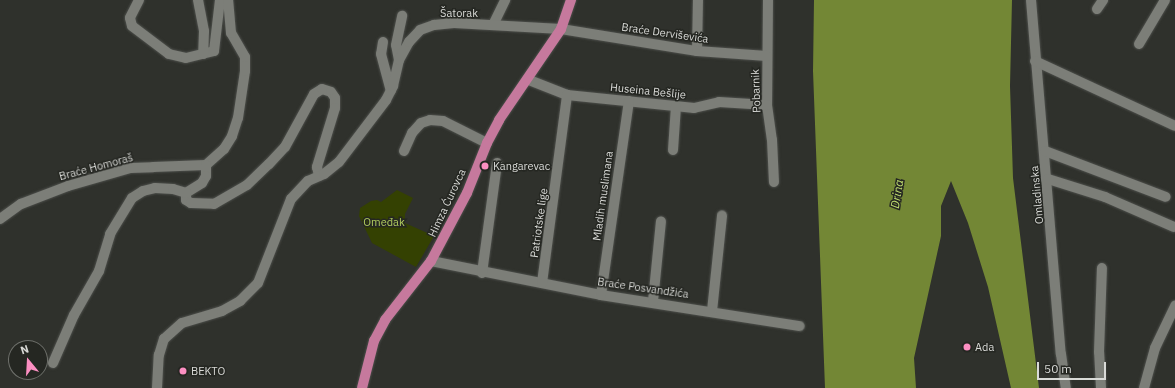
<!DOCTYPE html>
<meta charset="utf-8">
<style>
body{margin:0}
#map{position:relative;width:1175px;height:388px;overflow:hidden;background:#2f312c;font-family:"IBM Plex Sans",sans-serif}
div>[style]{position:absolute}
.green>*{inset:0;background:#344102}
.water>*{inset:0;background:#738735}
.roads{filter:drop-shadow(0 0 1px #4d4f4b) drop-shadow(0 0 1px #4d4f4b)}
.minor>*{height:10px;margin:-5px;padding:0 5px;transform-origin:5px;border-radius:5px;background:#7c7e78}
.major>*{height:10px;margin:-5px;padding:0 5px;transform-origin:5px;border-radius:5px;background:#c6799d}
.dots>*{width:11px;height:11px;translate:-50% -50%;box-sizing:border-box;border:2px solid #252722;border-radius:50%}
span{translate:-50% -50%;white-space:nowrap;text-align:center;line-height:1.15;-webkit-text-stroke:3px #252722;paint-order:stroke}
.street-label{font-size:11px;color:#d9dad7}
.poi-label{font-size:11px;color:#d9dad7}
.left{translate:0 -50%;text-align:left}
.park-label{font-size:11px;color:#b2ce5f}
.water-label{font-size:12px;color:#c3e071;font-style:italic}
.north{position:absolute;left:8px;top:340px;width:40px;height:40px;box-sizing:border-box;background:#252722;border:1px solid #6d6f6a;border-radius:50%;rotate:342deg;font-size:11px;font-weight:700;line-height:16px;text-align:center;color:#d9dad7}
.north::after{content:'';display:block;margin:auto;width:14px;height:18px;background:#fc8fc2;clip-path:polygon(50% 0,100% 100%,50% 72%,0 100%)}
.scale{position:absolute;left:1037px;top:362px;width:69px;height:18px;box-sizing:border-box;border:2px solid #d9dad7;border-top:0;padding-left:5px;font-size:12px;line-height:14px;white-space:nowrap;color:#d9dad7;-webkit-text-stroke:3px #252722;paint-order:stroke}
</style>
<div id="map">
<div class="green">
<div style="clip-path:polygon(397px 190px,413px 198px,405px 214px,405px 223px,434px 236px,416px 267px,372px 243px,359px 216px,360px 208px,371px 201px,377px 200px,381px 202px)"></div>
</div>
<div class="water">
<div style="clip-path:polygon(814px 0,1012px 0,1010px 86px,1013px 178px,1039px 388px,1011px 388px,988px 287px,968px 223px,951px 181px,941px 206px,941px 236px,914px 358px,916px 388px,825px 388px,813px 71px)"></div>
</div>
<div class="roads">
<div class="minor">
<div style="left:139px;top:0;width:20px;rotate:117deg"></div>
<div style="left:130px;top:18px;width:8px;rotate:76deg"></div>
<div style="left:132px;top:26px;width:46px;rotate:37.1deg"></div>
<div style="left:169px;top:54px;width:17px;rotate:13deg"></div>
<div style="left:186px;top:58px;width:29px;rotate:-14deg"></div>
<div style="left:214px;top:51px;width:51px;rotate:-83.3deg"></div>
<div style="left:198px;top:0;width:32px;rotate:79deg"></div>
<div style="left:204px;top:31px;width:23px;rotate:92deg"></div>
<div style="left:768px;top:0;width:105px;rotate:90.5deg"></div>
<div style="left:767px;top:105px;width:35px;rotate:82deg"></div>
<div style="left:772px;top:140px;width:42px;rotate:87.3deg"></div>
<div style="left:1031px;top:0;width:355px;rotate:85.2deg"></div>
<div style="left:1061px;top:354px;width:34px;rotate:82deg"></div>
<div style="left:1097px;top:9px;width:11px;rotate:-56deg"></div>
<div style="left:493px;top:25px;width:28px;rotate:-64deg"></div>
<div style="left:383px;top:42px;width:12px;rotate:99deg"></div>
<div style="left:381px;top:54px;width:38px;rotate:75deg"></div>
<div style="left:1139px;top:44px;width:51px;rotate:-59.4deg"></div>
<div style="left:697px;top:51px;width:51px;rotate:-88.9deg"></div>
<div style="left:399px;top:60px;width:15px;rotate:-101deg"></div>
<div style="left:396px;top:45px;width:30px;rotate:-78deg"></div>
<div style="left:1035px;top:61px;width:154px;rotate:24.9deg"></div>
<div style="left:529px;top:80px;width:41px;rotate:21.5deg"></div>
<div style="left:567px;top:95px;width:128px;rotate:5.8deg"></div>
<div style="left:694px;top:108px;width:26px;rotate:-13deg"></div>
<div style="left:719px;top:102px;width:48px;rotate:3.6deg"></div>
<div style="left:673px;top:150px;width:44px;rotate:-86.1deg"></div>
<div style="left:404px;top:151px;width:20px;rotate:-66deg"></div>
<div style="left:412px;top:133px;width:13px;rotate:-48deg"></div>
<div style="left:421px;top:123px;width:9px;rotate:-18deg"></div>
<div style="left:430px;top:120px;width:13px;rotate:4deg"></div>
<div style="left:443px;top:121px;width:49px;rotate:26.6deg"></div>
<div style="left:1045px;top:151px;width:129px;rotate:20.8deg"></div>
<div style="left:206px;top:165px;width:24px;rotate:-42deg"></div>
<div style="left:224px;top:149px;width:15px;rotate:-58deg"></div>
<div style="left:232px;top:136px;width:19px;rotate:-72deg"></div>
<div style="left:238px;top:118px;width:48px;rotate:-81.5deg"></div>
<div style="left:245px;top:71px;width:14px;rotate:-90deg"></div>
<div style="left:245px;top:57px;width:28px;rotate:-120deg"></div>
<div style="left:231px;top:33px;width:33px;rotate:-95deg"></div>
<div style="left:1048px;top:179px;width:60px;rotate:17.5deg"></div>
<div style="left:1105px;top:197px;width:75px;rotate:23.5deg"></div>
<div style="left:0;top:219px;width:26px;rotate:-36deg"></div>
<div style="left:21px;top:204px;width:50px;rotate:-21deg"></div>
<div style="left:68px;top:186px;width:65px;rotate:-16.2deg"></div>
<div style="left:130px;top:168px;width:23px;rotate:-2deg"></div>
<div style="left:153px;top:167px;width:53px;rotate:-2.2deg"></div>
<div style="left:206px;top:165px;width:11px;rotate:90deg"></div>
<div style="left:206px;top:176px;width:8px;rotate:120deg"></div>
<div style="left:202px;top:183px;width:19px;rotate:148deg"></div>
<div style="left:186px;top:193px;width:7px;rotate:90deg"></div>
<div style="left:186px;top:200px;width:6px;rotate:31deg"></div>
<div style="left:191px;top:203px;width:23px;rotate:2deg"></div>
<div style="left:214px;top:204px;width:38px;rotate:-30deg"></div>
<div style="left:247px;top:185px;width:30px;rotate:-44deg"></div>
<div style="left:269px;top:164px;width:23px;rotate:-47deg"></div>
<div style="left:285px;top:147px;width:60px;rotate:-61.3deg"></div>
<div style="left:314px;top:94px;width:9px;rotate:-32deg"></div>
<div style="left:322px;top:89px;width:9px;rotate:18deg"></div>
<div style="left:331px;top:92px;width:7px;rotate:56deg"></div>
<div style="left:335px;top:98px;width:10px;rotate:90deg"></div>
<div style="left:335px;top:108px;width:62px;rotate:107deg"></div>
<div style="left:317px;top:167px;width:9px;rotate:77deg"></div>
<div style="left:431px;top:261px;width:173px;rotate:11.3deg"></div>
<div style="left:601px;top:295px;width:201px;rotate:8.9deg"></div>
<div style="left:482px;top:273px;width:111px;rotate:-82.2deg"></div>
<div style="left:542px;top:283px;width:190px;rotate:-82.4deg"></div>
<div style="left:601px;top:295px;width:196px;rotate:-81.8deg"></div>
<div style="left:653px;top:301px;width:80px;rotate:-84.3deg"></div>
<div style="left:712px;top:311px;width:96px;rotate:-84deg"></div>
<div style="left:53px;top:363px;width:52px;rotate:-66.4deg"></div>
<div style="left:74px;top:315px;width:51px;rotate:-60.4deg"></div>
<div style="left:99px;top:271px;width:39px;rotate:-73deg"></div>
<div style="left:110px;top:234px;width:42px;rotate:-58.6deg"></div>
<div style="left:132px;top:198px;width:13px;rotate:-32deg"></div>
<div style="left:143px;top:191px;width:12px;rotate:-14deg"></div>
<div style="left:155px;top:188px;width:18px;rotate:3deg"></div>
<div style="left:173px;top:189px;width:14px;rotate:17deg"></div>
<div style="left:157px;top:388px;width:33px;rotate:-87deg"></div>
<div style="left:159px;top:355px;width:17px;rotate:-73deg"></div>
<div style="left:164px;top:339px;width:24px;rotate:-42deg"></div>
<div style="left:182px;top:323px;width:42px;rotate:-16.7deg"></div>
<div style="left:222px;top:311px;width:21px;rotate:-29deg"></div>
<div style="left:240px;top:301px;width:25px;rotate:-45deg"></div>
<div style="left:258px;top:283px;width:90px;rotate:-68.6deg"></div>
<div style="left:291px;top:199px;width:25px;rotate:-47deg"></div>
<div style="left:308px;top:181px;width:17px;rotate:-24deg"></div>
<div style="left:324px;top:174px;width:19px;rotate:-39deg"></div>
<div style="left:339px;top:162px;width:78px;rotate:-52.8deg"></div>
<div style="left:386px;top:100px;width:16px;rotate:-63deg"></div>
<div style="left:393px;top:86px;width:27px;rotate:-77deg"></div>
<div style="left:399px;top:60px;width:21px;rotate:-61deg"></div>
<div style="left:409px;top:42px;width:16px;rotate:-47deg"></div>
<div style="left:420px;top:30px;width:15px;rotate:-20deg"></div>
<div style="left:434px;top:25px;width:20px;rotate:-6deg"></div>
<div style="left:454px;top:23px;width:107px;rotate:3.2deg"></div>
<div style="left:561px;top:29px;width:138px;rotate:9.2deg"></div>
<div style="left:697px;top:51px;width:70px;rotate:4.1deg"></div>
<div style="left:1101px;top:388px;width:36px;rotate:-93deg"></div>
<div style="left:1099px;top:352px;width:84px;rotate:-88deg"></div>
<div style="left:1144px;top:388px;width:41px;rotate:-74.6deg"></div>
<div style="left:1155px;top:348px;width:47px;rotate:-64.5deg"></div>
</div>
<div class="major">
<div style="left:362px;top:388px;width:49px;rotate:-75.7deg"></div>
<div style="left:374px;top:341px;width:24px;rotate:-62deg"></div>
<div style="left:385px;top:320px;width:75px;rotate:-52.1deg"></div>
<div style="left:431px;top:261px;width:77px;rotate:-62.1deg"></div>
<div style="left:467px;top:193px;width:54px;rotate:-68.2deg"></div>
<div style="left:487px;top:143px;width:26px;rotate:-62deg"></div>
<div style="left:499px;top:120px;width:110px;rotate:-55.7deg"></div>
<div style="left:561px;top:29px;width:31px;rotate:-71deg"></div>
</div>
</div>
<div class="dots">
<div style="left:485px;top:166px;background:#fc8fc2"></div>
<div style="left:967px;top:347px;background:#fc8fc2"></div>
<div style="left:183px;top:371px;background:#fc8fc2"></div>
</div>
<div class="street-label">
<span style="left:459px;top:13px">Šatorak</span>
<span style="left:665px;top:33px;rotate:8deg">Braće Derviševića</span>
<span style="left:648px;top:91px;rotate:6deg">Huseina Bešlije</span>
<span style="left:756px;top:91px;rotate:-92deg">Pobarnik</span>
<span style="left:96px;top:167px;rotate:-15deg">Braće Homoraš</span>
<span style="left:1037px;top:195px;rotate:-95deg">Omladinska</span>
<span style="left:603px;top:196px;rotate:-82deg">Mladih muslimana</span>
<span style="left:447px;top:203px;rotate:-65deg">Himza Ćurovca</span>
<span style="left:539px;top:223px;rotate:-82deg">Patriotske lige</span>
<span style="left:643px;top:288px;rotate:8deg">Braće Posvandžića</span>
</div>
<div class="poi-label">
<span class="left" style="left:493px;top:166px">Kangarevac</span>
<span class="left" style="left:975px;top:347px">Ada</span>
<span class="left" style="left:191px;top:371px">BEKTO</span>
</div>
<div class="park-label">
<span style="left:384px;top:222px">Omeđak</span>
</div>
<div class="water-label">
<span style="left:897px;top:194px;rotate:-81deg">Drina</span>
</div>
<div class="north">N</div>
<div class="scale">50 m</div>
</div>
